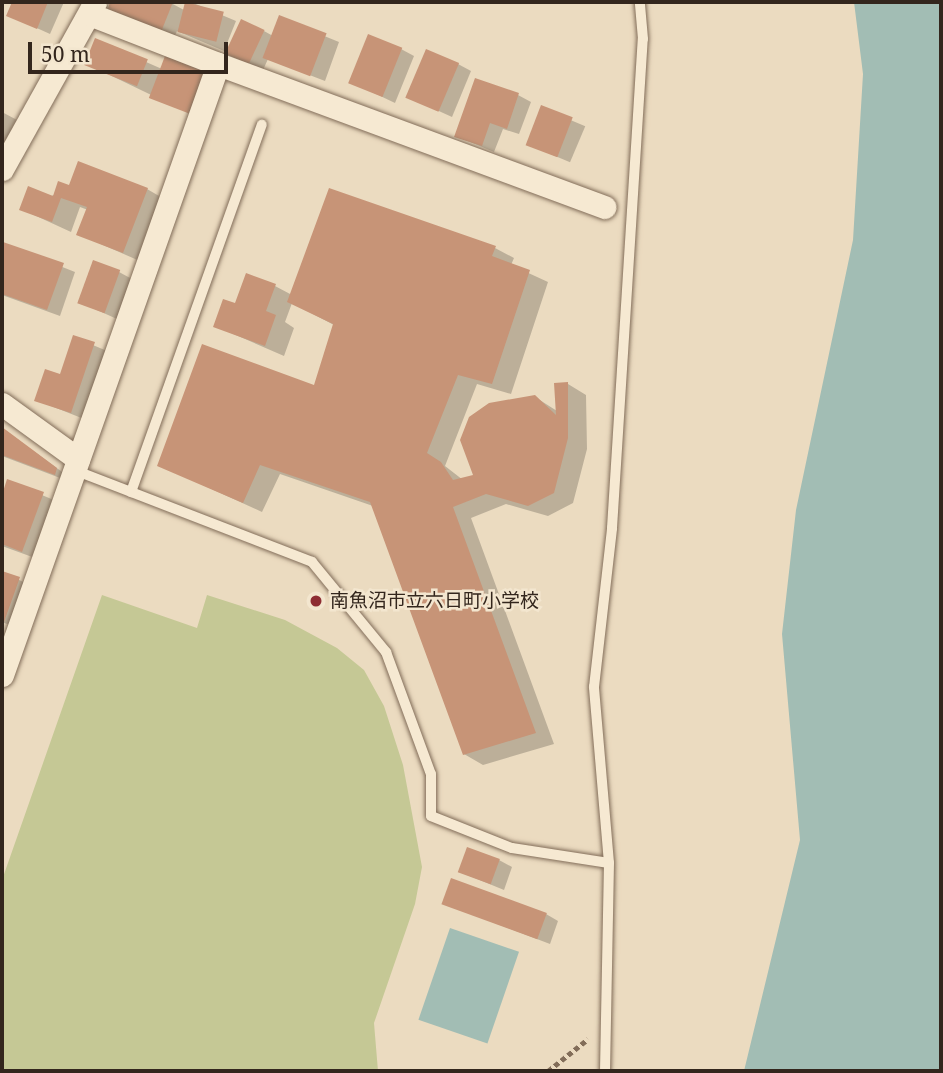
<!DOCTYPE html>
<meta charset="utf-8">
<style>
body{margin:0}
#map{position:relative;width:943px;height:1073px;overflow:hidden;background:#ebdbc0;font-family:"Noto Serif","Noto Sans JP",serif}
div>[style]{position:absolute}
.green>*{inset:0;background:#c5c895}
.water>*{inset:0;background:#a2bdb4;transform-origin:0 0}
.shadow>*{inset:0;background:#0003;transform-origin:0 0}
.building>*{inset:0;background:#c79477;transform-origin:0 0}
.path>*{height:4.5px;margin-top:-2.25px;transform-origin:0;background:repeating-linear-gradient(90deg,#826d59 0 5px,transparent 0 8.5px)}
.roads{filter:drop-shadow(0 0 2px #826d59) drop-shadow(0 0 2px #826d59)}
.lane>*{height:10px;margin:-5px;padding:0 5px;transform-origin:5px;border-radius:5px;background:#f6e9d2}
.street>*{height:23px;margin:-11.5px;padding:0 11.5px;transform-origin:11.5px;border-radius:11.5px;background:#f6e9d2}
.dots>*{width:19px;height:19px;translate:-50% -50%;box-sizing:border-box;border:4px solid #f3e6cf;border-radius:50%}
span{translate:-50% -50%;white-space:nowrap;text-align:center;line-height:1.15;-webkit-text-stroke:5px #f3e6cf;paint-order:stroke}
.poi-label{font-size:19px;color:#33261d}
.left{translate:0 -50%;text-align:left}
.frame{position:absolute;inset:0;border:4px solid #33261d;pointer-events:none}
.scale{position:absolute;left:28px;top:42px;width:200px;height:32px;box-sizing:border-box;border:4px solid #33261d;border-top:0;padding-left:9px;font-size:21px;line-height:24px;white-space:nowrap;color:#33261d;-webkit-text-stroke:5px #f3e6cf;paint-order:stroke}
</style>
<div id="map">
<div class="green">
<div style="clip-path:polygon(102px 595px,197px 628px,207px 595px,285px 620px,337px 648px,364px 670px,384px 706px,403px 765px,422px 867px,415px 904px,374px 1023px,378px 1071px,2px 1071px,2px 880px)"></div>
</div>
<div class="water">
<div style="clip-path:polygon(854px 2px,941px 2px,941px 1071px,744px 1071px,800px 840px,782px 634px,796px 510px,853px 240px,863px 74px)"></div>
<div style="left:450px;top:928px;width:73px;height:97px;rotate:19deg"></div>
</div>
<div class="shadow">
<div style="clip-path:polygon(14px 2px,64px 2px,50px 34px,8px 15px)"></div>
<div style="clip-path:polygon(112px 2px,169px 2px,184px 10px,191px 2px,236px 21px,224px 51px,177px 31px,174px 38px,109px 11px)"></div>
<div style="clip-path:polygon(280px 18px,339px 42px,325px 81px,268px 59px,263px 70px,228px 54px,264px 31px,273px 36px)"></div>
<div style="clip-path:polygon(96px 40px,162px 69px,201px 119px,87px 64px)"></div>
<div style="clip-path:polygon(401px 49px,414px 56px,395px 103px,351px 82px)"></div>
<div style="clip-path:polygon(458px 64px,471px 71px,452px 117px,408px 97px)"></div>
<div style="clip-path:polygon(518px 95px,531px 102px,519px 134px,503px 129px,494px 152px,456px 136px)"></div>
<div style="left:542px;top:108px;width:47px;height:39px;rotate:23deg"></div>
<div style="clip-path:polygon(2px 112px,17px 120px,2px 155px)"></div>
<div style="clip-path:polygon(70px 188px,147px 189px,166px 200px,142px 262px,78px 234px,88px 210px,80px 207px,71px 232px,21px 209px)"></div>
<div style="clip-path:polygon(4px 244px,75px 272px,60px 316px,2px 295px)"></div>
<div style="clip-path:polygon(495px 248px,514px 258px,511px 265px,548px 282px,511px 394px,477px 384px,445px 466px,463px 480px,475px 477px,535px 397px,557px 411px,568px 384px,586px 395px,587px 449px,573px 503px,548px 516px,506px 504px,471px 518px,554px 744px,483px 765px,464px 754px,373px 506px,280px 474px,262px 512px,159px 465px,315px 387px,334px 325px,292px 303px,285px 322px,294px 328px,284px 356px,215px 326px,236px 306px,275px 286px,292px 295px)"></div>
<div style="clip-path:polygon(119px 272px,132px 279px,117px 319px,79px 302px)"></div>
<div style="clip-path:polygon(74px 337px,107px 351px,84px 419px,36px 400px,61px 377px)"></div>
<div style="clip-path:polygon(2px 428px,69px 477px,68px 481px,2px 456px)"></div>
<div style="clip-path:polygon(9px 481px,56px 501px,35px 558px,2px 546px,2px 500px)"></div>
<div style="clip-path:polygon(2px 572px,32px 586px,17px 628px,2px 622px)"></div>
<div style="clip-path:polygon(499px 860px,512px 867px,504px 890px,460px 872px)"></div>
<div style="clip-path:polygon(443px 903px,546px 914px,558px 921px,550px 944px)"></div>
</div>
<div class="building">
<div style="clip-path:polygon(12px 2px,48px 2px,37px 29px,6px 16px)"></div>
<div style="clip-path:polygon(110px 2px,173px 2px,161px 32px,107px 12px)"></div>
<div style="left:185px;top:2px;width:40px;height:31px;rotate:14deg"></div>
<div style="left:279px;top:15px;width:51px;height:46px;rotate:21deg"></div>
<div style="left:241px;top:19px;width:26px;height:38px;rotate:25deg"></div>
<div style="left:368px;top:34px;width:37px;height:53px;rotate:22deg"></div>
<div style="left:95px;top:38px;width:57px;height:29px;rotate:22deg"></div>
<div style="left:426px;top:49px;width:36px;height:53px;rotate:23deg"></div>
<div style="left:165px;top:56px;width:43px;height:45px;rotate:21deg"></div>
<div style="clip-path:polygon(475px 78px,519px 93px,507px 129px,490px 123px,482px 146px,454px 137px)"></div>
<div style="left:541px;top:105px;width:34px;height:43px;rotate:21deg"></div>
<div style="clip-path:polygon(78px 161px,148px 188px,123px 253px,76px 235px,87px 207px,61px 198px,52px 222px,19px 210px,28px 186px,53px 196px,58px 181px,69px 185px)"></div>
<div style="clip-path:polygon(329px 188px,496px 246px,492px 256px,530px 270px,492px 384px,458px 375px,427px 453px,441px 462px,453px 480px,473px 475px,460px 440px,469px 417px,489px 403px,535px 395px,556px 415px,554px 383px,568px 382px,568px 438px,554px 493px,528px 506px,486px 494px,453px 507px,536px 733px,463px 755px,370px 502px,260px 465px,243px 503px,157px 466px,202px 344px,314px 385px,333px 324px,287px 302px)"></div>
<div style="clip-path:polygon(3px 242px,64px 263px,47px 310px,2px 294px)"></div>
<div style="left:93px;top:260px;width:29px;height:46px;rotate:20deg"></div>
<div style="clip-path:polygon(246px 273px,276px 284px,266px 311px,276px 315px,265px 346px,213px 327px,223px 299px,235px 303px)"></div>
<div style="clip-path:polygon(73px 335px,95px 342px,71px 413px,34px 401px,45px 369px,60px 374px)"></div>
<div style="clip-path:polygon(2px 427px,57px 468px,55px 475px,2px 455px)"></div>
<div style="clip-path:polygon(7px 479px,44px 492px,22px 552px,2px 544px,2px 495px)"></div>
<div style="clip-path:polygon(2px 571px,20px 577px,4px 622px,2px 621px)"></div>
<div style="left:467px;top:847px;width:35px;height:27px;rotate:20deg"></div>
<div style="left:451px;top:878px;width:102px;height:28px;rotate:20deg"></div>
</div>
<div class="path">
<div style="left:548px;top:1071px;width:51px;rotate:-38.7deg"></div>
</div>
<div class="roads">
<div class="lane">
<div style="left:74px;top:470px;width:255px;rotate:21.1deg"></div>
<div style="left:312px;top:562px;width:117px;rotate:50.6deg"></div>
<div style="left:386px;top:652px;width:130px;rotate:69.8deg"></div>
<div style="left:431px;top:774px;width:42px;rotate:90deg"></div>
<div style="left:431px;top:816px;width:87px;rotate:21.6deg"></div>
<div style="left:512px;top:848px;width:98px;rotate:8.8deg"></div>
<div style="left:131px;top:492px;width:390px;rotate:-70.4deg"></div>
<div style="left:605px;top:1071px;width:208px;rotate:-88.9deg"></div>
<div style="left:609px;top:863px;width:177px;rotate:-94.9deg"></div>
<div style="left:594px;top:687px;width:160px;rotate:-83.5deg"></div>
<div style="left:612px;top:528px;width:490px;rotate:-86.4deg"></div>
<div style="left:643px;top:39px;width:37px;rotate:-95deg"></div>
</div>
<div class="street">
<div style="left:218px;top:64px;width:412px;rotate:20.3deg"></div>
<div style="left:2px;top:169px;width:191px;rotate:-60.9deg"></div>
<div style="left:2px;top:404px;width:94px;rotate:35.9deg"></div>
<div style="left:2px;top:675px;width:648px;rotate:-70.53deg"></div>
<div style="left:218px;top:64px;width:138px;rotate:-158.8deg"></div>
</div>
</div>
<div class="dots">
<div style="left:316px;top:601px;background:#8e2d33"></div>
</div>
<div class="poi-label">
<span class="left" style="left:330px;top:601px">南魚沼市立六日町小学校</span>
</div>
<div class="frame"></div>
<div class="scale">50 m</div>
</div>
